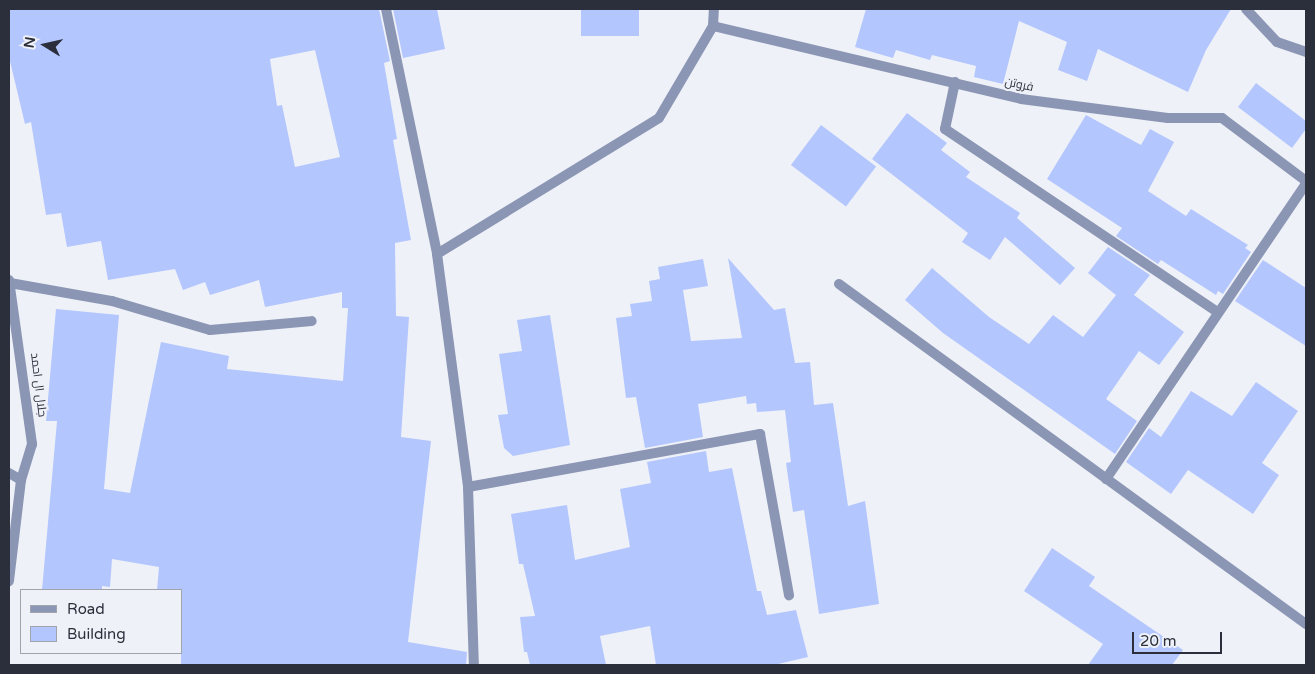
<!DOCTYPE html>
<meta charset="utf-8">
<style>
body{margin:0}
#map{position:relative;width:1315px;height:674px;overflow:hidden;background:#eff1f8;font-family:"Varela Round",Cairo,sans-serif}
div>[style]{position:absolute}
.building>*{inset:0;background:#b3c6fe;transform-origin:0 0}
.minor>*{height:10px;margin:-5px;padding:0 5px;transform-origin:5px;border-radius:5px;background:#8b96b4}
span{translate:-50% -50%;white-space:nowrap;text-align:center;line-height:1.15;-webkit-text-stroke:4.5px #eff1f8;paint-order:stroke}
.street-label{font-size:12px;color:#2b2f3c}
.frame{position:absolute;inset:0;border:10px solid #2b2f3c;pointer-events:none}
.legend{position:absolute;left:20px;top:589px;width:162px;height:65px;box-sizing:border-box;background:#eff1f8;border:1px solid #a1a3ad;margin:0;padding:6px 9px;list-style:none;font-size:15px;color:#2b2f3c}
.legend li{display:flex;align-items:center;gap:10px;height:25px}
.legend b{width:25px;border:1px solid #a1a3ad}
.north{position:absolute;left:20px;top:20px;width:50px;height:50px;-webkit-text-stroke:4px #eff1f8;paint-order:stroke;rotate:280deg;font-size:14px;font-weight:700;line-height:20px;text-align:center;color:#2b2f3c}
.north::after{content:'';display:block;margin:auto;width:18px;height:22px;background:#2b2f3c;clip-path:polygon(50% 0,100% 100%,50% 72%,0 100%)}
.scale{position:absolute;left:1132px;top:632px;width:90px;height:22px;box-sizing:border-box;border:2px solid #2b2f3c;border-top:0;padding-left:6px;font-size:15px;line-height:18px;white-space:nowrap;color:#2b2f3c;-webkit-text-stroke:4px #eff1f8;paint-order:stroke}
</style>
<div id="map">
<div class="building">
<div style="clip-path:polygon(evenodd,9px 9px,379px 9px,390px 61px,384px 63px,397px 139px,393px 140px,411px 240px,395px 243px,396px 316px,409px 317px,401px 437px,431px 441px,408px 642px,467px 652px,466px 665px,181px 665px,181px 590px,157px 590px,159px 567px,112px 559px,110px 587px,102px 586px,102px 590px,42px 590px,57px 421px,46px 421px,56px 309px,119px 315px,104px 489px,130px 493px,161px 342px,229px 356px,227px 369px,343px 381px,348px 308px,342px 308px,342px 292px,265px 307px,259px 280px,210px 295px,205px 282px,183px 290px,175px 269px,108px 280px,101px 241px,67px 247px,61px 213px,46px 215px,31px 122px,25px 124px,9px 57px,9px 9px,315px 50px,340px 157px,295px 167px,282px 105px,277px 106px,270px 59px,315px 50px)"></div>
<div style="clip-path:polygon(393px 9px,437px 9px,445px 49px,403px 58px)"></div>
<div style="left:581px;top:9px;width:58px;height:27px"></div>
<div style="clip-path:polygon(866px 9px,1231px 9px,1206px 50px,1188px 92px,1098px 49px,1087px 81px,1058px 70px,1067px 42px,1019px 21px,1003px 84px,974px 77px,976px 66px,932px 55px,930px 60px,896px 50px,893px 58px,855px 47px)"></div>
<div style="clip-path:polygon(1256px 83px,1306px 121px,1306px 129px,1292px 148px,1238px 107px)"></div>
<div style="clip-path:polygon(907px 113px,947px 143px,941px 150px,970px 172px,966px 177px,1020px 213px,1017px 218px,1075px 268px,1060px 285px,1005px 237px,990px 260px,962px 242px,968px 233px,872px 159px)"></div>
<div style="clip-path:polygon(1086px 115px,1141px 145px,1150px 129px,1174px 142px,1148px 191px,1186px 216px,1191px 209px,1248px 245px,1245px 248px,1251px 252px,1223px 294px,1218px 291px,1216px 295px,1161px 260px,1158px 264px,1116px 236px,1122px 228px,1047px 179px)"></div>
<div style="left:821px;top:125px;width:69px;height:50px;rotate:37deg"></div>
<div style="clip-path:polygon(1108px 247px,1150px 275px,1134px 295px,1184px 332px,1159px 365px,1139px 351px,1106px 399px,1137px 421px,1115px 454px,943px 333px,905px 300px,932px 268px,989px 317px,1029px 344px,1053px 315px,1083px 337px,1116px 295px,1088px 273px)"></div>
<div style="clip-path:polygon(728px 258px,774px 310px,785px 308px,795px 363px,810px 362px,814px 405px,833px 403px,848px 506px,865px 501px,879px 604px,819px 614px,804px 510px,793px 512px,786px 463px,791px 462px,785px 410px,757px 412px,756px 403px,747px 404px,746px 396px,698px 404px,703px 437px,645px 448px,636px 397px,626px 398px,616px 318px,632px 316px,630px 304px,652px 301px,649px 281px,660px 279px,658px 267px,703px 259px,708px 286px,683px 290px,691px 341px,742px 338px)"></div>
<div style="clip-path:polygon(1263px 260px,1306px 288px,1306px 346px,1235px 301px)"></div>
<div style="clip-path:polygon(550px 315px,570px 445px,513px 456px,504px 448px,498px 415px,508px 414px,499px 354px,522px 351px,517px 320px)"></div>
<div style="clip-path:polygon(1256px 382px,1298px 411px,1262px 463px,1279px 475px,1253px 514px,1188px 470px,1171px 494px,1126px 462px,1149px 428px,1161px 437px,1191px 391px,1232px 416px)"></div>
<div style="clip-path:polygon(706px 451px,709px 472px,732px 468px,757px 591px,761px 591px,767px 615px,796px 610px,808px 657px,774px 665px,656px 665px,650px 626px,600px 636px,606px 665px,530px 665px,527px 652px,524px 652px,520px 617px,535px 616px,523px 564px,519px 564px,511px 514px,567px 505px,575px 560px,630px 547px,620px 489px,651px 483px,647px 462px)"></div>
<div style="clip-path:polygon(1052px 548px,1095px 577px,1089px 586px,1183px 650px,1172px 665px,1088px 665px,1103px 644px,1024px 591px)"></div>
</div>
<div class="minor">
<div style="left:386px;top:9px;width:250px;rotate:78.2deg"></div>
<div style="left:437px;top:254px;width:235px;rotate:82.4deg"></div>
<div style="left:468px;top:487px;width:178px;rotate:88.1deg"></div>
<div style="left:1246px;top:9px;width:45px;rotate:46.8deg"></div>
<div style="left:1277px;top:42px;width:31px;rotate:19deg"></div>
<div style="left:713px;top:26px;width:317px;rotate:13.3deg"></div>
<div style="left:1021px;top:99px;width:148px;rotate:7.4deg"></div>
<div style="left:1168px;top:118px;width:54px"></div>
<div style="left:1222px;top:118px;width:105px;rotate:36.9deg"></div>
<div style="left:955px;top:82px;width:48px;rotate:102deg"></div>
<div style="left:945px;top:129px;width:328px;rotate:33.9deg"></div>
<div style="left:437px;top:254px;width:260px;rotate:-31.5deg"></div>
<div style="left:659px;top:118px;width:107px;rotate:-59.6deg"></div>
<div style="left:713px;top:26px;width:17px;rotate:-87deg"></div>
<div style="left:9px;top:280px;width:166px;rotate:82deg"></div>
<div style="left:32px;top:444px;width:38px;rotate:107deg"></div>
<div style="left:21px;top:480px;width:102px;rotate:96.8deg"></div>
<div style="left:10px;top:283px;width:104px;rotate:10deg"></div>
<div style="left:112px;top:301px;width:102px;rotate:16.5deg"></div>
<div style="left:210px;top:330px;width:102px;rotate:-5deg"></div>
<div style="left:839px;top:284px;width:578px;rotate:36.06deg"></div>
<div style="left:9px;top:473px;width:14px;rotate:30deg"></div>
<div style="left:1106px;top:479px;width:356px;rotate:-55.9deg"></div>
<div style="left:468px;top:487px;width:297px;rotate:-10.3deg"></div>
<div style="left:760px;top:434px;width:164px;rotate:79.8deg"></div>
</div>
<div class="street-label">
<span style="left:1019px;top:85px;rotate:12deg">فروتن</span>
<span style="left:38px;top:385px;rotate:83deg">جلال ال احمد</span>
</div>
<div class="frame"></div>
<ul class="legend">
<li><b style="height:6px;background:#8b96b4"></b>Road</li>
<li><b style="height:14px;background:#b3c6fe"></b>Building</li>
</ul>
<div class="north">N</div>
<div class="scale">20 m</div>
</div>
